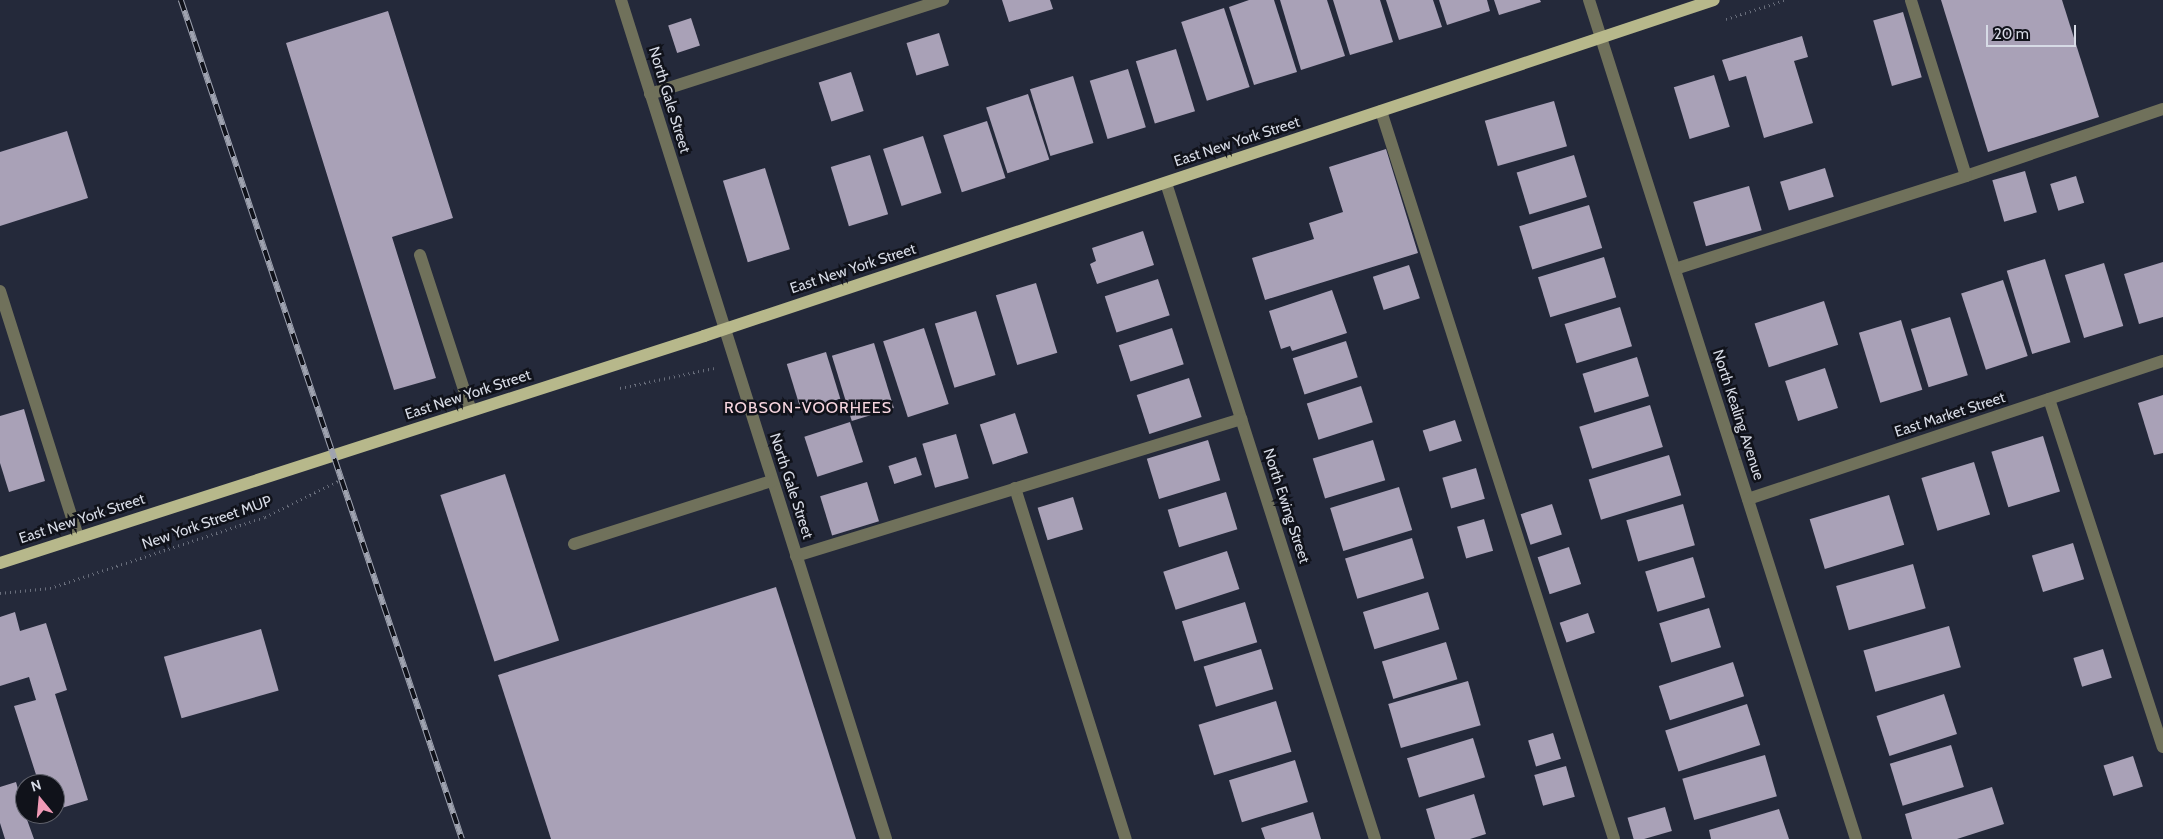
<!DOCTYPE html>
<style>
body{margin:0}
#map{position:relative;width:2163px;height:839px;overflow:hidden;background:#24293a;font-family:Cabin,sans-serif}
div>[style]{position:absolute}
.building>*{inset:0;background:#a9a1b7;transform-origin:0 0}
.path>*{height:3px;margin-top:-1.5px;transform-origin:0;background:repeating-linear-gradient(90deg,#696e7c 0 1px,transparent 0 5px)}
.minor>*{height:12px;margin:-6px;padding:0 6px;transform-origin:6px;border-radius:6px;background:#70715b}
.major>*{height:12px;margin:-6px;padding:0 6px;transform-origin:6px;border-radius:6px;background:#b7b88b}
.rail>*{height:5.5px;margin-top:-2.75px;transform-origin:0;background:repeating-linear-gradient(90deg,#10121a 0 11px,#9fa3b0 0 22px);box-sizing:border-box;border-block:1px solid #9fa3b0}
span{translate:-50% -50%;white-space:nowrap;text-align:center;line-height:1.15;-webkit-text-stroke:5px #10121a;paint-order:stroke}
.street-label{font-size:15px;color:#d7dbe6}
.neighbourhood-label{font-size:16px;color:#f8d6e0;letter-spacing:1px}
.north{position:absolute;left:15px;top:774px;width:50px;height:50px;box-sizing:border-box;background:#10121a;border:1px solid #60626c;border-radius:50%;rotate:343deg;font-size:14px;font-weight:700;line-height:20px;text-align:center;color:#d7dbe6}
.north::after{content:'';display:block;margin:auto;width:18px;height:22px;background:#f09ab6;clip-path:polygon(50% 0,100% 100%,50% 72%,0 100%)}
.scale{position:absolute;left:1986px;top:25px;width:90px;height:22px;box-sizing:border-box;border:2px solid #d7dbe6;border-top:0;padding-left:6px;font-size:15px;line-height:18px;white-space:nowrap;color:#d7dbe6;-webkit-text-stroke:4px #10121a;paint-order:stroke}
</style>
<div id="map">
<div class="building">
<div style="clip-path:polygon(1002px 0,1050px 0,1053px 9px,1009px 22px)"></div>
<div style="clip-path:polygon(1249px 0,1274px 0,1297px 72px,1254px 85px,1229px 7px)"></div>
<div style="clip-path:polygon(1280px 0,1327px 0,1345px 56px,1301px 70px)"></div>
<div style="clip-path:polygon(1333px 0,1380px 0,1393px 42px,1350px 55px)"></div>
<div style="clip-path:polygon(1386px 0,1433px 0,1442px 27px,1399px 40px)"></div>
<div style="clip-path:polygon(1439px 0,1487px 0,1490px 11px,1447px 25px)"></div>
<div style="clip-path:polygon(1494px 0,1540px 0,1541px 2px,1499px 15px)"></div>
<div style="clip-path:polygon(1941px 0,2062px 0,2099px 117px,1988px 152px)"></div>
<div style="left:1224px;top:8px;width:83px;height:45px;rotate:72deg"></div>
<div style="clip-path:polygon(388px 11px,453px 218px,392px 237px,436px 378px,394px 390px,286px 43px)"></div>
<div style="left:1903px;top:12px;width:68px;height:31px;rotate:74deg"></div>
<div style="left:691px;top:18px;width:29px;height:24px;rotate:72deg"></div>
<div style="left:939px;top:33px;width:34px;height:34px;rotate:73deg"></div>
<div style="clip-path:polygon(1802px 36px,1808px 57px,1794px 61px,1813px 123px,1764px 138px,1746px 76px,1729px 81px,1722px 60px)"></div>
<div style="left:1176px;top:49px;width:65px;height:42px;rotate:73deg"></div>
<div style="left:1128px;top:69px;width:61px;height:40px;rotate:73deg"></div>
<div style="left:851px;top:72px;width:41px;height:34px;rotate:72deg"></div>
<div style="left:1714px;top:75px;width:54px;height:42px;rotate:73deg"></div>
<div style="left:1073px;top:76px;width:70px;height:45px;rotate:73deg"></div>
<div style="left:1028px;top:94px;width:69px;height:44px;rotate:72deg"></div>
<div style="left:1554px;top:101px;width:47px;height:72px;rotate:74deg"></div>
<div style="left:987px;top:121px;width:60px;height:46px;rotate:72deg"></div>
<div style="clip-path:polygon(67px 131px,88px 198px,0 226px,0 152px)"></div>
<div style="left:923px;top:136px;width:60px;height:42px;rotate:72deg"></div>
<div style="clip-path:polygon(1386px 149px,1418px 253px,1265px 300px,1252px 258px,1314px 239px,1309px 223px,1343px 212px,1329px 167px)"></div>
<div style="left:870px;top:155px;width:62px;height:41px;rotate:73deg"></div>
<div style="left:1574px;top:155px;width:44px;height:60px;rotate:73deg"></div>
<div style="left:765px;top:168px;width:85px;height:44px;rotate:73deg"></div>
<div style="left:1825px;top:168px;width:30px;height:47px;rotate:73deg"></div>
<div style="left:2025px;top:171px;width:43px;height:34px;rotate:74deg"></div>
<div style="left:2076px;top:176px;width:28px;height:27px;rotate:73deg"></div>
<div style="left:1749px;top:186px;width:46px;height:58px;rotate:74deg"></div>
<div style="left:1589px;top:205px;width:45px;height:73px;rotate:73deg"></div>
<div style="clip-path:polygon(1143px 231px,1154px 265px,1097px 284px,1090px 264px,1096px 261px,1092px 248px)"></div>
<div style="left:1604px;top:257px;width:42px;height:69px;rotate:73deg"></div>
<div style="left:2045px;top:259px;width:87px;height:40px;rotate:73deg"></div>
<div style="clip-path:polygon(2163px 262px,2163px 317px,2139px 324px,2124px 274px)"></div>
<div style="left:2104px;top:263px;width:66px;height:41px;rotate:73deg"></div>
<div style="left:1409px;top:265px;width:35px;height:38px;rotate:72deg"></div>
<div style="left:1158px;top:279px;width:38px;height:56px;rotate:72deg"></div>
<div style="left:2003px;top:280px;width:80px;height:44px;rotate:72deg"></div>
<div style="left:1036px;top:283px;width:73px;height:42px;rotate:73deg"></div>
<div style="clip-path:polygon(1332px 290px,1347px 333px,1292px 351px,1290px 346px,1281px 349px,1269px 311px)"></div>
<div style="left:1824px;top:301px;width:46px;height:73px;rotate:72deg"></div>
<div style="left:1620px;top:307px;width:41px;height:58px;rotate:73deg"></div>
<div style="left:976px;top:311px;width:67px;height:43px;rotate:73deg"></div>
<div style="left:1950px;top:317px;width:61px;height:41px;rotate:73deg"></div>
<div style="left:1901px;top:320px;width:73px;height:44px;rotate:73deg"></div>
<div style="left:924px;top:328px;width:80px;height:43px;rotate:72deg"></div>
<div style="left:1172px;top:328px;width:38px;height:56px;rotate:72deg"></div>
<div style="left:1346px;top:341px;width:38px;height:56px;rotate:72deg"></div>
<div style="left:874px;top:343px;width:68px;height:44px;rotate:73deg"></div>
<div style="left:826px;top:352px;width:49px;height:41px;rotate:73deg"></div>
<div style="left:1637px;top:357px;width:41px;height:57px;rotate:73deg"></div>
<div style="left:1825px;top:368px;width:42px;height:42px;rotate:72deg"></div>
<div style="left:1189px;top:378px;width:41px;height:55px;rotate:72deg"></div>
<div style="left:1361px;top:386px;width:38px;height:57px;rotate:72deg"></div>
<div style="clip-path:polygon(2163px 395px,2163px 453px,2154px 455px,2138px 403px)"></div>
<div style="left:1650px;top:405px;width:44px;height:74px;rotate:73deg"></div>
<div style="clip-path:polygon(24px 409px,45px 481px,9px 492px,0 463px,0 416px)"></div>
<div style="left:1015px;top:413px;width:42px;height:37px;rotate:72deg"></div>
<div style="left:1455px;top:420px;width:22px;height:34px;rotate:72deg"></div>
<div style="left:850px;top:422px;width:42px;height:48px;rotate:72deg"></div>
<div style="left:956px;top:434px;width:46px;height:35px;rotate:74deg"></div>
<div style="left:2043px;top:436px;width:58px;height:54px;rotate:73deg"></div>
<div style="left:1208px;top:440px;width:42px;height:64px;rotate:73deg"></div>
<div style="left:1373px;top:440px;width:42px;height:63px;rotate:73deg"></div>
<div style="left:1669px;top:455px;width:42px;height:84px;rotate:73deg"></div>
<div style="left:916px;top:457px;width:19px;height:29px;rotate:72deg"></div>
<div style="left:1974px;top:462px;width:55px;height:55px;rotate:73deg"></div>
<div style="left:1476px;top:468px;width:32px;height:35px;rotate:74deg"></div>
<div style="left:505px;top:474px;width:175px;height:68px;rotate:72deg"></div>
<div style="left:867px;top:482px;width:41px;height:49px;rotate:73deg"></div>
<div style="left:1399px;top:487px;width:45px;height:72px;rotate:73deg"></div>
<div style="left:1226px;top:492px;width:39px;height:61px;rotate:73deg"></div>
<div style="left:1889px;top:495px;width:52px;height:83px;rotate:73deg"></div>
<div style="left:1073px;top:497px;width:34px;height:37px;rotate:73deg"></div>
<div style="left:1552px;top:504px;width:32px;height:33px;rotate:72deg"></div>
<div style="left:1683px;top:504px;width:43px;height:59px;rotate:74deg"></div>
<div style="left:1484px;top:519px;width:33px;height:28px;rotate:74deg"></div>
<div style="left:1412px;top:538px;width:42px;height:70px;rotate:73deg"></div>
<div style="left:2073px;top:543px;width:38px;height:43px;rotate:73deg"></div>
<div style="left:1569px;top:547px;width:39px;height:33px;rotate:72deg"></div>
<div style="left:1227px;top:551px;width:40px;height:67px;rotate:72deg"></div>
<div style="left:1693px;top:557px;width:42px;height:50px;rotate:73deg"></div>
<div style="left:1913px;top:564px;width:46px;height:80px;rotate:74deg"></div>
<div style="clip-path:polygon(776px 587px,856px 839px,551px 839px,498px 675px)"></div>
<div style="left:1428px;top:592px;width:39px;height:68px;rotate:73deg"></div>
<div style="left:1245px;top:602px;width:42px;height:66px;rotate:73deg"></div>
<div style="left:1709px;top:608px;width:41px;height:52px;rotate:73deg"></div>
<div style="clip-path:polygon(15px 612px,20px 631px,46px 623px,67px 690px,55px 694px,88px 800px,55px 810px,55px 784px,39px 784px,14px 706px,36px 700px,29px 677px,0 686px,0 617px)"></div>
<div style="left:1588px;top:613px;width:21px;height:30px;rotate:71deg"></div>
<div style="left:1949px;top:626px;width:43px;height:89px;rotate:74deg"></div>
<div style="left:261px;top:629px;width:64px;height:101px;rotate:74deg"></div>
<div style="left:1446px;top:642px;width:39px;height:67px;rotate:73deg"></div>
<div style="left:1261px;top:649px;width:42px;height:60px;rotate:73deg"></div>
<div style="left:2103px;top:649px;width:30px;height:31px;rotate:73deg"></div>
<div style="left:1733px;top:662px;width:36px;height:78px;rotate:72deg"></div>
<div style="left:1468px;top:681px;width:46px;height:83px;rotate:74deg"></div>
<div style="left:1944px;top:694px;width:42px;height:71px;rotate:72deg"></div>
<div style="left:1276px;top:701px;width:53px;height:81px;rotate:73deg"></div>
<div style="left:1747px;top:704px;width:43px;height:86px;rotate:72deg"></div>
<div style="left:1553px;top:733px;width:27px;height:26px;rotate:73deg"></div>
<div style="left:1473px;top:738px;width:41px;height:69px;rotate:73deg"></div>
<div style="left:1951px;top:745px;width:44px;height:64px;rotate:73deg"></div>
<div style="left:1765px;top:755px;width:43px;height:86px;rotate:74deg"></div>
<div style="left:2133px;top:756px;width:32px;height:31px;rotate:72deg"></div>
<div style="left:1295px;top:760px;width:44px;height:69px;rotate:73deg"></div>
<div style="left:1566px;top:766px;width:32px;height:33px;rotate:74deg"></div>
<div style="clip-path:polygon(16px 782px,25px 814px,34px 839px,5px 839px,0 823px,0 787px)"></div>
<div style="clip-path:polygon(1992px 787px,2004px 824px,1957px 839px,1912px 839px,1905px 814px)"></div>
<div style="clip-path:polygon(1474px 794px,1486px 834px,1470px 839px,1435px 839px,1426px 809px)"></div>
<div style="left:1665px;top:807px;width:25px;height:39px;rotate:74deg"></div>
<div style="clip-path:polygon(1779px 809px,1789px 839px,1711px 839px,1709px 830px)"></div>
<div style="clip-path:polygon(1313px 812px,1321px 839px,1265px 839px,1261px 828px)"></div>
</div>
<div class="path">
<div style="left:1726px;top:19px;width:62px;rotate:-17.9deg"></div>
<div style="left:620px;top:388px;width:96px;rotate:-12deg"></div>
<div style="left:0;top:593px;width:50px;rotate:-5.7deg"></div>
<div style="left:50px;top:588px;width:226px;rotate:-18.3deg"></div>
<div style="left:265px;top:517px;width:90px;rotate:-26.3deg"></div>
</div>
<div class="minor">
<div style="left:621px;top:0;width:880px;rotate:72.47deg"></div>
<div style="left:1589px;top:0;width:880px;rotate:72.35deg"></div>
<div style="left:650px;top:94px;width:308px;rotate:-17.8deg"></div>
<div style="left:1381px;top:111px;width:764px;rotate:72.25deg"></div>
<div style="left:1966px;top:176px;width:208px;rotate:-18.8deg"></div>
<div style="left:1166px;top:183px;width:688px;rotate:72.33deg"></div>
<div style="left:420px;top:255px;width:164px;rotate:71.9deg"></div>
<div style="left:1675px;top:269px;width:305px;rotate:-17.7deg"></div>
<div style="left:1966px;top:176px;width:184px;rotate:-107.4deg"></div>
<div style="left:0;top:291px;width:258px;rotate:72.4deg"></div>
<div style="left:2049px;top:399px;width:366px;rotate:71.9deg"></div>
<div style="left:1015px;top:488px;width:368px;rotate:72.5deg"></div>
<div style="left:1748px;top:499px;width:437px;rotate:-18.4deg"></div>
<div style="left:574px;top:544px;width:208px;rotate:-17.7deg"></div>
<div style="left:796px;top:556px;width:466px;rotate:-17.1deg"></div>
</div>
<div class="major">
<div style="left:0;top:563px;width:740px;rotate:-17.87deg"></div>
<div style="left:704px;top:336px;width:1064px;rotate:-18.4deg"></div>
</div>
<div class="rail">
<div style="left:181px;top:0;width:885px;rotate:71.48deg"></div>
</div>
<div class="street-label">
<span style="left:669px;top:100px;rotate:73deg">North Gale Street</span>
<span style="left:1237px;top:142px;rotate:-18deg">East New York Street</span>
<span style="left:853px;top:269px;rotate:-18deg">East New York Street</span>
<span style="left:468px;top:395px;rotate:-18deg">East New York Street</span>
<span style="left:1738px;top:415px;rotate:72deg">North Kealing Avenue</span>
<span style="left:1950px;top:415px;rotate:-18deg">East Market Street</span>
<span style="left:791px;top:486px;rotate:72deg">North Gale Street</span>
<span style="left:1286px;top:506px;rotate:72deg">North Ewing Street</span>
<span style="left:82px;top:519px;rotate:-18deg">East New York Street</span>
<span style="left:207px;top:523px;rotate:-19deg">New York Street MUP</span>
</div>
<div class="neighbourhood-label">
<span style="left:808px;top:408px">ROBSON-VOORHEES</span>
</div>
<div class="north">N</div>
<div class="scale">20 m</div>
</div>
